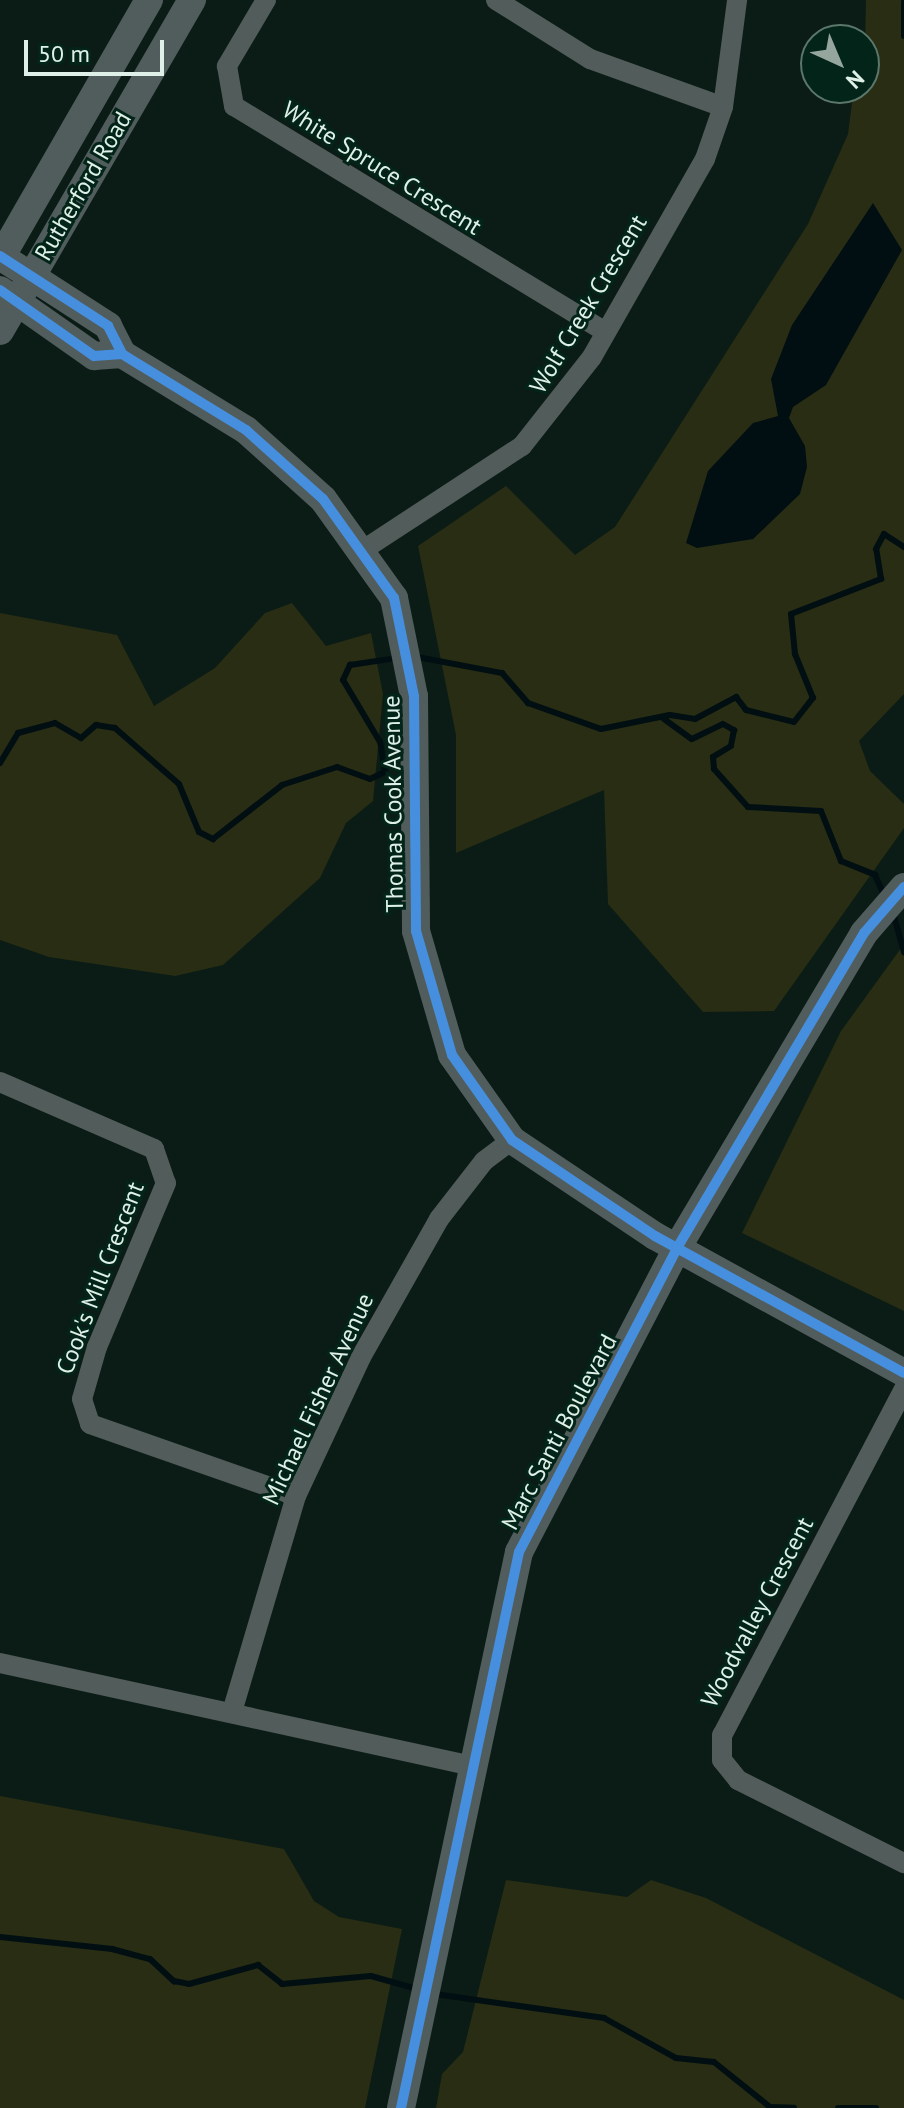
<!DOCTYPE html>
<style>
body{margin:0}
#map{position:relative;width:904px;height:2108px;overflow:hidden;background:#0b1c16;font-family:"PT Sans",sans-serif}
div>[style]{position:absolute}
.green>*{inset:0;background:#282d13}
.water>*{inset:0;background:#020f12}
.stream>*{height:6px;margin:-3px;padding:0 3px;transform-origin:3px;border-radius:3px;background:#020f12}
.street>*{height:20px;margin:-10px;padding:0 10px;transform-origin:10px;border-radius:10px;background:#525c5a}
.secondary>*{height:28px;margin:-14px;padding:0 14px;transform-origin:14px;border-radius:14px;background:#515d5c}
.cycleway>*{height:10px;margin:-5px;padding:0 5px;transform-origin:5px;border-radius:5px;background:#468fdf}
span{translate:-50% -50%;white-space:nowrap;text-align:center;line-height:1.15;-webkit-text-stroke:6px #032418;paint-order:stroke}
.street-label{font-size:24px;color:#def0e7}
.north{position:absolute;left:800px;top:24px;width:80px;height:80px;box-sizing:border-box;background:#032418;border:2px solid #5b766b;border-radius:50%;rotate:136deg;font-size:22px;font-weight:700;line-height:32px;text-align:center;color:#def0e7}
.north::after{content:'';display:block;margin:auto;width:28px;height:36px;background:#94a69e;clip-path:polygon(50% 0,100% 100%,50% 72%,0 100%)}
.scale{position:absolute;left:24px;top:40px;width:140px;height:36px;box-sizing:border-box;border:4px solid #def0e7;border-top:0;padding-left:10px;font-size:24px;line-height:28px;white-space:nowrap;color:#def0e7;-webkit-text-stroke:6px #032418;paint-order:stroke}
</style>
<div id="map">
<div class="green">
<div style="clip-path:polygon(866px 0,904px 0,904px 694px,859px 741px,870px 771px,904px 804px,904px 828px,774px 1011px,703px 1012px,608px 904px,604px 790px,456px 853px,456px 735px,418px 546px,506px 486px,575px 555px,615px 527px,808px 224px,848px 134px,854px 88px,864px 88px)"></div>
<div style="clip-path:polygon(292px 603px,326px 646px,371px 633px,383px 694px,373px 801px,346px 823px,320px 878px,223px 965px,175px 976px,49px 957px,0 940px,0 613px,117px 635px,154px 706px,215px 668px,265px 613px)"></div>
<div style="clip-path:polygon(904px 944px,904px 1311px,742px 1233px,841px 1031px)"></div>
<div style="clip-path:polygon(0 1796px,284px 1849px,314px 1901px,339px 1917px,402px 1929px,365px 2108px,0 2108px)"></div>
<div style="clip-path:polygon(506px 1880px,627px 1897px,651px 1880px,706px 1898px,904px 2000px,904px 2108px,436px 2108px,442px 2074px,463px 2052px)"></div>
</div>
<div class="water">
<div style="clip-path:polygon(873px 203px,902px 250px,826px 385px,793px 407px,789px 418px,805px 446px,807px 467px,800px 494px,753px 539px,697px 548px,686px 543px,708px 471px,753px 423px,778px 416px,771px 379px,792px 325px)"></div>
</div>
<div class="stream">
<div style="left:904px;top:2px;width:34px;rotate:90deg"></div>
<div style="left:412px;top:656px;width:92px;rotate:10.7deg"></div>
<div style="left:502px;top:673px;width:40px;rotate:49deg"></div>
<div style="left:528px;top:703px;width:77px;rotate:19.6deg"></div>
<div style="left:601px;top:729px;width:70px;rotate:-11.5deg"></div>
<div style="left:670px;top:715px;width:25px;rotate:9deg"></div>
<div style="left:695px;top:719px;width:47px;rotate:-28.2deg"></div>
<div style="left:736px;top:697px;width:16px;rotate:52deg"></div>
<div style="left:746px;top:710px;width:49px;rotate:14deg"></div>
<div style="left:794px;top:722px;width:31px;rotate:-52deg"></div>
<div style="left:813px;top:698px;width:48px;rotate:-112.2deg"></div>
<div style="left:795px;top:654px;width:40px;rotate:-95.7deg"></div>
<div style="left:791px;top:614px;width:97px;rotate:-21.3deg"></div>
<div style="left:881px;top:579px;width:30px;rotate:-99deg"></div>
<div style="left:876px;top:549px;width:17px;rotate:-62deg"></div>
<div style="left:884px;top:534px;width:24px;rotate:33deg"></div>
<div style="left:664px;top:719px;width:34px;rotate:36deg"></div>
<div style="left:692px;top:739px;width:34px;rotate:-26deg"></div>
<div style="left:723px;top:724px;width:13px;rotate:29deg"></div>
<div style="left:734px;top:730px;width:16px;rotate:101deg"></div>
<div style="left:731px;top:746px;width:21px;rotate:149deg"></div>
<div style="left:713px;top:757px;width:12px;rotate:85deg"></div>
<div style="left:714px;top:769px;width:51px;rotate:48.2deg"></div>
<div style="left:748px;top:807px;width:73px;rotate:3.1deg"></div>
<div style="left:821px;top:811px;width:54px;rotate:68.2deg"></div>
<div style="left:841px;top:861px;width:37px;rotate:22deg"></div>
<div style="left:875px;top:875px;width:22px;rotate:66deg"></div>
<div style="left:0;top:763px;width:35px;rotate:-59deg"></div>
<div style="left:18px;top:733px;width:38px;rotate:-15deg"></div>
<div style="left:55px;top:723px;width:30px;rotate:30deg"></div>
<div style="left:81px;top:738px;width:20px;rotate:-41deg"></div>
<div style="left:96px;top:725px;width:19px;rotate:9deg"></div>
<div style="left:115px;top:728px;width:85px;rotate:41.2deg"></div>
<div style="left:179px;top:784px;width:52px;rotate:67.4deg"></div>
<div style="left:199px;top:832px;width:16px;rotate:27deg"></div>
<div style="left:213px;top:839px;width:88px;rotate:-38deg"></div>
<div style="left:282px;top:785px;width:58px;rotate:-18.1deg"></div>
<div style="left:337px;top:767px;width:35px;rotate:20deg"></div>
<div style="left:370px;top:779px;width:17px;rotate:-25deg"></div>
<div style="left:385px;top:772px;width:30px;rotate:-99deg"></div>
<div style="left:380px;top:742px;width:72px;rotate:-120.8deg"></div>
<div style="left:343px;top:680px;width:17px;rotate:-65deg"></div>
<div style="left:350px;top:665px;width:48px;rotate:-8.5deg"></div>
<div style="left:893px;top:913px;width:41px;rotate:74.2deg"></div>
<div style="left:0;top:1937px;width:113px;rotate:6.1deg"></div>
<div style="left:112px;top:1949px;width:39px;rotate:15deg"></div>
<div style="left:150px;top:1959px;width:33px;rotate:43deg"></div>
<div style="left:174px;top:1981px;width:15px;rotate:11deg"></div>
<div style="left:189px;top:1984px;width:72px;rotate:-15.4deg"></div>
<div style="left:258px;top:1965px;width:31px;rotate:38deg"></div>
<div style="left:282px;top:1984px;width:89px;rotate:-5.1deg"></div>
<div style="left:371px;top:1976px;width:51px;rotate:15.9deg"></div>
<div style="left:435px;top:1994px;width:171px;rotate:8.1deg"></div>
<div style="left:604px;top:2018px;width:82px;rotate:29.1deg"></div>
<div style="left:676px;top:2058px;width:38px;rotate:6deg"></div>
<div style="left:714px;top:2062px;width:72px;rotate:38.8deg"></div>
<div style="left:770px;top:2107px;width:24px;rotate:2deg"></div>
<div style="left:838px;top:2108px;width:38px"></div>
</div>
<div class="street">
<div style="left:266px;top:0;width:77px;rotate:120.6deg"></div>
<div style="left:227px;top:66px;width:41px;rotate:80.1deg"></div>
<div style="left:234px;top:106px;width:434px;rotate:31.3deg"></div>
<div style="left:496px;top:0;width:111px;rotate:32.1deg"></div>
<div style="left:590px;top:59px;width:141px;rotate:19.8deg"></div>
<div style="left:363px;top:550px;width:190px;rotate:-33.2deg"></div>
<div style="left:522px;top:446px;width:113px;rotate:-51.8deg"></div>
<div style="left:592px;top:357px;width:228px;rotate:-60.3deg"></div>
<div style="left:705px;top:159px;width:55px;rotate:-70.9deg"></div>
<div style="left:723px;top:107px;width:108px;rotate:-82.5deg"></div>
<div style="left:0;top:1082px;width:168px;rotate:23.5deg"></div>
<div style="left:154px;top:1149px;width:36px;rotate:71deg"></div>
<div style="left:166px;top:1183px;width:178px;rotate:112.8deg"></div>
<div style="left:97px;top:1347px;width:54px;rotate:106.1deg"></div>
<div style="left:82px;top:1399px;width:26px;rotate:72deg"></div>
<div style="left:90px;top:1424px;width:218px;rotate:19.3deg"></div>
<div style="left:904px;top:1389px;width:391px;rotate:117.7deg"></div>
<div style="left:722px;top:1735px;width:25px;rotate:90deg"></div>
<div style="left:722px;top:1760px;width:26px;rotate:51deg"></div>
<div style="left:738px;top:1780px;width:186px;rotate:26.6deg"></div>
<div style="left:0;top:1663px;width:480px;rotate:12.3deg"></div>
<div style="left:232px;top:1712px;width:225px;rotate:-73.5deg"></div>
<div style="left:296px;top:1496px;width:153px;rotate:-64.9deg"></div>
<div style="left:361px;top:1357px;width:159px;rotate:-60.5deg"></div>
<div style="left:439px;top:1219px;width:73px;rotate:-52.2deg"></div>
<div style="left:484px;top:1161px;width:35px;rotate:-37deg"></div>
</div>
<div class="secondary">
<div style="left:0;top:256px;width:129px;rotate:32.9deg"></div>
<div style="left:108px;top:326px;width:31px;rotate:63deg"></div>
<div style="left:122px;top:354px;width:145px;rotate:31.5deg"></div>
<div style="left:246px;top:430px;width:103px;rotate:41.9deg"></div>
<div style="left:323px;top:499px;width:122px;rotate:54.4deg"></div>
<div style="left:394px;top:598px;width:100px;rotate:78.5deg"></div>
<div style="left:414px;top:696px;width:235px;rotate:89.5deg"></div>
<div style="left:416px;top:931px;width:129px;rotate:73.8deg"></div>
<div style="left:452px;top:1055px;width:104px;rotate:54.8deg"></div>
<div style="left:512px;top:1140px;width:172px;rotate:33.9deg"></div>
<div style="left:655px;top:1236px;width:284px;rotate:28.8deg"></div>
<div style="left:0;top:259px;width:299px;rotate:-60.1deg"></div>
<div style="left:0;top:290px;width:115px;rotate:35.1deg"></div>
<div style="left:94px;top:356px;width:28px;rotate:-4deg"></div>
<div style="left:0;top:331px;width:383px;rotate:-59.9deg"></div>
<div style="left:401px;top:2108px;width:568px;rotate:-78.02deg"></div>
<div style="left:519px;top:1552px;width:343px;rotate:-62.5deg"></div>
<div style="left:677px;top:1248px;width:366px;rotate:-59.3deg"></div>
<div style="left:864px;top:933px;width:61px;rotate:-49deg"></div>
</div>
<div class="cycleway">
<div style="left:0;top:256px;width:129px;rotate:32.9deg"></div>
<div style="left:108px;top:326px;width:31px;rotate:63deg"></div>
<div style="left:122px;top:354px;width:145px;rotate:31.5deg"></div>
<div style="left:246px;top:430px;width:103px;rotate:41.9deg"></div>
<div style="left:323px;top:499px;width:122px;rotate:54.4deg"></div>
<div style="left:394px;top:598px;width:100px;rotate:78.5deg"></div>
<div style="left:414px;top:696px;width:235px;rotate:89.5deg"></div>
<div style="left:416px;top:931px;width:129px;rotate:73.8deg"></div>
<div style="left:452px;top:1055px;width:104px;rotate:54.8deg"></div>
<div style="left:512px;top:1140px;width:172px;rotate:33.9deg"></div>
<div style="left:655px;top:1236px;width:284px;rotate:28.8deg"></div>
<div style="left:0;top:290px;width:115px;rotate:35.1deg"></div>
<div style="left:94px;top:356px;width:28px;rotate:-4deg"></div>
<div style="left:401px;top:2108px;width:568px;rotate:-78.02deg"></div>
<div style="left:519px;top:1552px;width:343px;rotate:-62.5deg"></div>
<div style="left:677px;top:1248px;width:366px;rotate:-59.3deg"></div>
<div style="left:864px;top:933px;width:61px;rotate:-49deg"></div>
</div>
<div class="street-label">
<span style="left:382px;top:168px;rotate:32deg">White Spruce Crescent</span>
<span style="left:83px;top:186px;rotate:-60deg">Rutherford Road</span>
<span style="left:588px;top:304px;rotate:-59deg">Wolf Creek Crescent</span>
<span style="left:393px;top:804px;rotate:-91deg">Thomas Cook Avenue</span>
<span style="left:100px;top:1278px;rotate:-69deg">Cook's Mill Crescent</span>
<span style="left:318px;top:1399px;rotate:-65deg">Michael Fisher Avenue</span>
<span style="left:559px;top:1432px;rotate:-62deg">Marc Santi Boulevard</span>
<span style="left:757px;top:1612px;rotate:-62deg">Woodvalley Crescent</span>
</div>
<div class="north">N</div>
<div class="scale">50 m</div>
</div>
